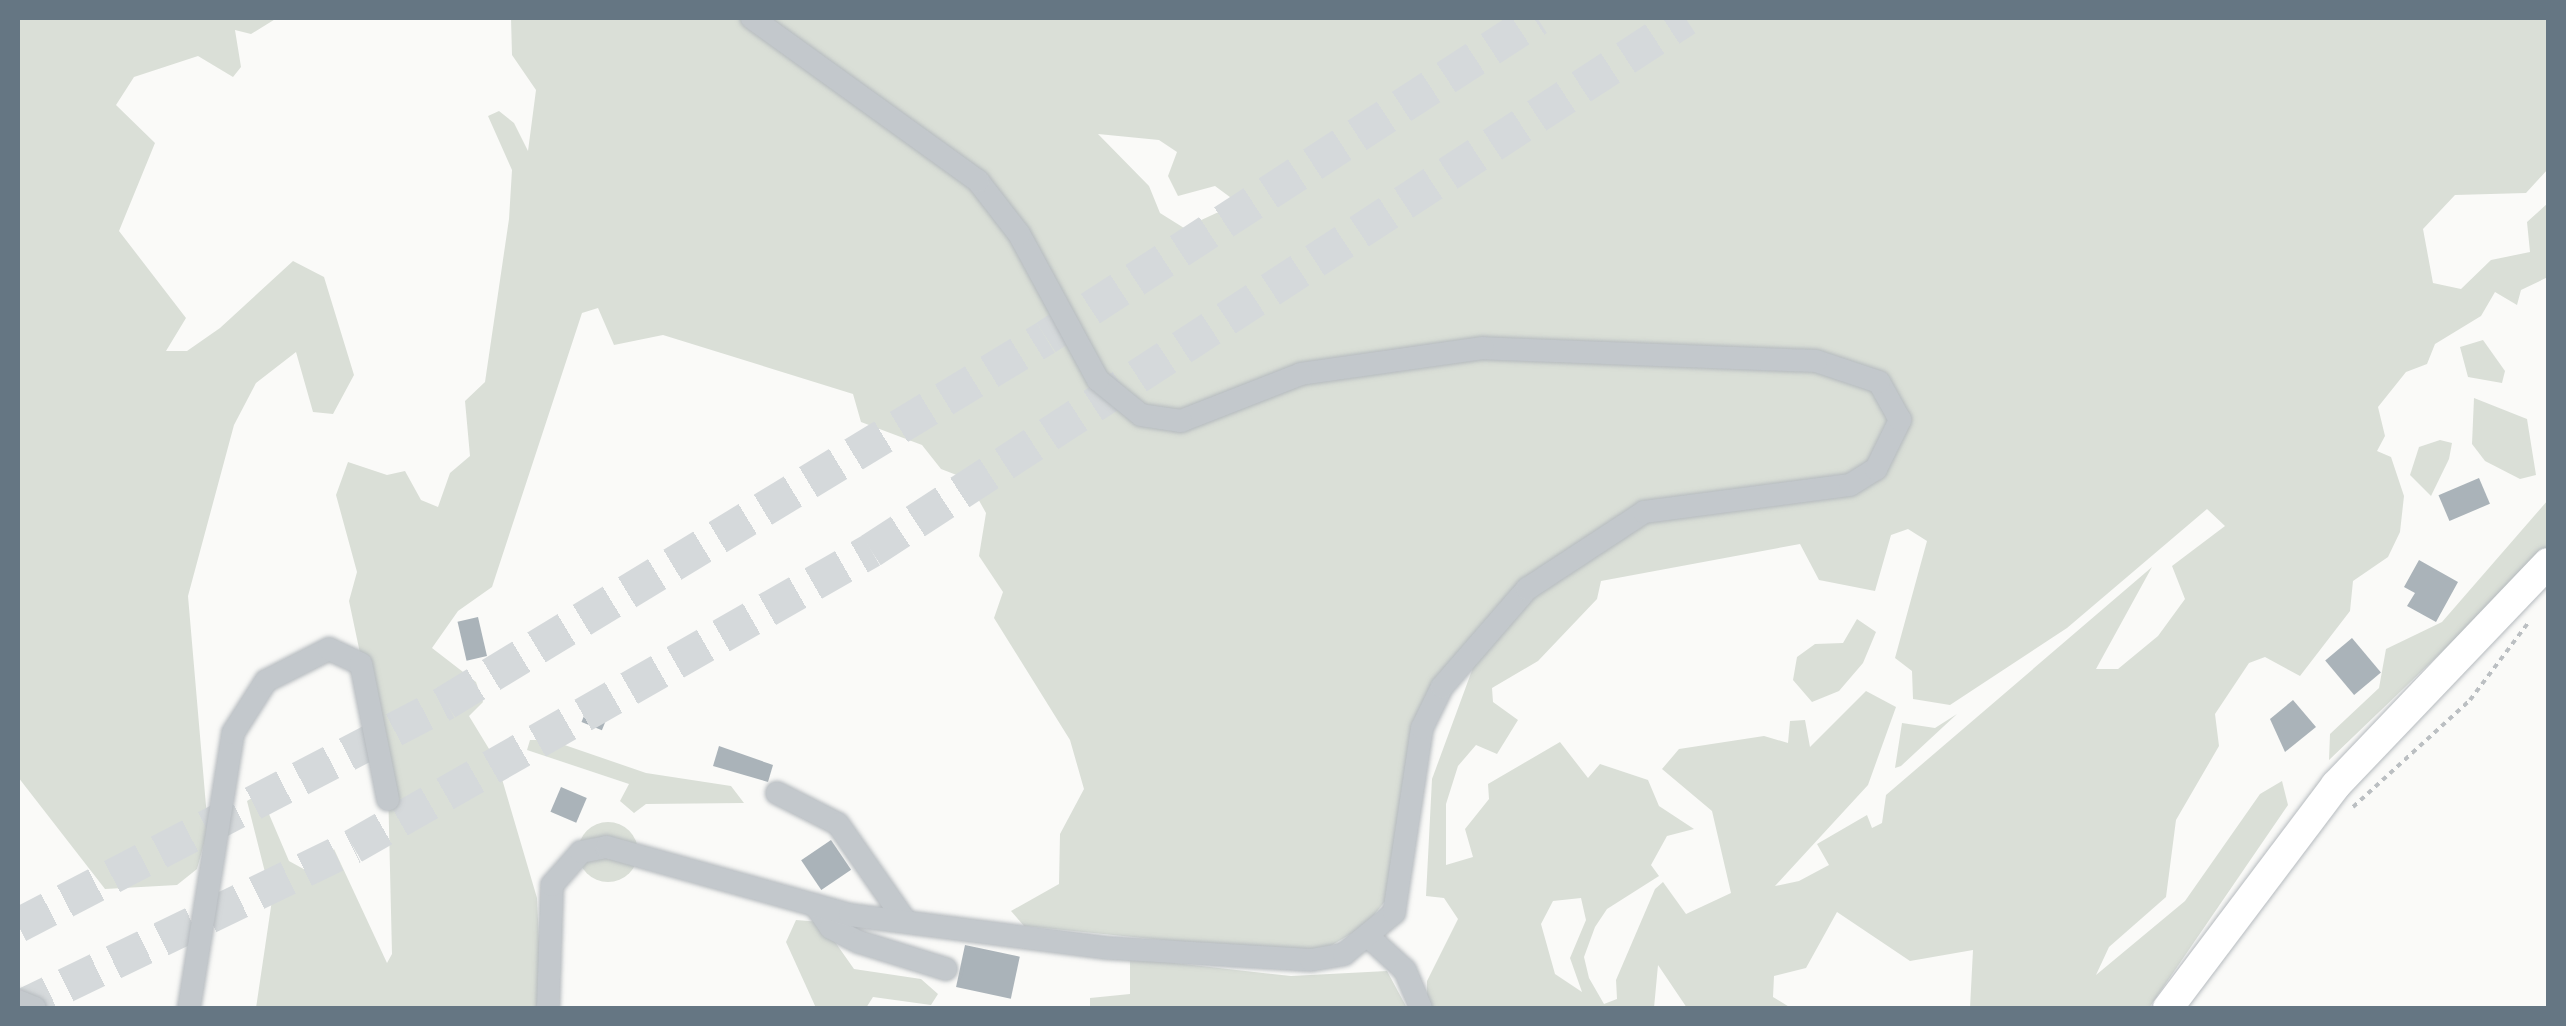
<!DOCTYPE html>
<style>
body{margin:0}
#map{position:relative;width:2566px;height:1026px;overflow:hidden;background:#fafaf8;font-family:"Alegreya Sans",sans-serif}
div>[style]{position:absolute}
.green>*{inset:0;background:#dadfd7}
.round{border-radius:50%}
.building>*{inset:0;background:#aab3b9;transform-origin:0 0}
.highway-tunnel>*{height:35px;margin-top:-17.5px;transform-origin:0;background:repeating-linear-gradient(90deg,#d5d9db 0 35px,transparent 0 53px)}
.path>*{height:4px;margin-top:-2px;transform-origin:0;background:repeating-linear-gradient(90deg,#bbbfc2 0 5px,transparent 0 10px)}
.roads{filter:drop-shadow(0 0 2px #b5babe) drop-shadow(0 0 2px #b5babe)}
.minor>*{height:22px;margin:-11px;padding:0 11px;transform-origin:11px;border-radius:11px;background:#c3c8cc}
.major>*{height:30px;margin:-15px;padding:0 15px;transform-origin:15px;border-radius:15px;background:#fff}
span{translate:-50% -50%;white-space:nowrap;text-align:center;line-height:1.15;-webkit-text-stroke:10px #fff;paint-order:stroke}
.frame{position:absolute;inset:0;border:20px solid #657683;pointer-events:none}
</style>
<div id="map">
<div class="green">
<div style="clip-path:polygon(18px 18px,277px 18px,251px 34px,235px 30px,241px 67px,233px 77px,198px 56px,134px 77px,116px 105px,155px 143px,119px 231px,186px 318px,166px 351px,187px 351px,220px 328px,293px 261px,324px 277px,354px 375px,333px 414px,313px 412px,296px 352px,256px 383px,234px 425px,188px 596px,208px 829px,197px 869px,177px 885px,105px 889px,18px 777px)"></div>
<div style="clip-path:polygon(evenodd,511px 18px,2548px 18px,2548px 169px,2526px 193px,2455px 195px,2423px 229px,2433px 283px,2461px 289px,2491px 260px,2530px 252px,2527px 222px,2548px 203px,2548px 277px,2521px 290px,2517px 305px,2495px 292px,2481px 316px,2435px 344px,2427px 364px,2406px 372px,2378px 407px,2385px 436px,2377px 451px,2391px 457px,2404px 496px,2400px 532px,2388px 557px,2353px 581px,2350px 611px,2300px 676px,2265px 657px,2249px 663px,2215px 714px,2219px 746px,2176px 820px,2166px 897px,2109px 947px,2096px 975px,2185px 901px,2260px 794px,2282px 781px,2288px 805px,2149px 1008px,1970px 1008px,1973px 950px,1910px 961px,1837px 912px,1806px 968px,1774px 976px,1773px 997px,1791px 1008px,1687px 1008px,1658px 965px,1654px 1008px,1427px 1008px,1427px 981px,1458px 919px,1444px 898px,1426px 896px,1432px 779px,1478px 654px,1532px 577px,1438px 679px,1386px 900px,1366px 925px,1327px 948px,1283px 952px,1024px 926px,1011px 911px,1059px 884px,1060px 834px,1084px 789px,1070px 740px,994px 618px,1003px 592px,979px 556px,986px 513px,967px 479px,941px 469px,922px 445px,861px 422px,853px 394px,663px 335px,614px 345px,598px 308px,582px 313px,492px 587px,458px 611px,432px 648px,476px 682px,483px 702px,469px 716px,497px 762px,537px 898px,542px 1008px,256px 1008px,272px 900px,247px 801px,260px 793px,289px 861px,309px 872px,334px 849px,387px 963px,392px 954px,388px 786px,349px 601px,357px 572px,336px 495px,348px 462px,387px 475px,405px 471px,421px 500px,438px 507px,450px 473px,470px 456px,465px 401px,485px 382px,509px 219px,512px 170px,488px 116px,499px 111px,514px 123px,528px 151px,536px 90px,512px 55px,511px 18px,1098px 134px,1159px 140px,1177px 152px,1168px 176px,1178px 196px,1215px 186px,1238px 203px,1184px 228px,1160px 213px,1149px 186px,1098px 134px,511px 18px,2207px 509px,2225px 526px,2172px 566px,2185px 599px,2158px 636px,2118px 669px,2096px 669px,2152px 567px,1886px 795px,1882px 823px,1872px 828px,1867px 815px,1817px 844px,1829px 865px,1799px 881px,1775px 886px,1868px 785px,1896px 707px,1866px 691px,1810px 747px,1805px 720px,1790px 721px,1788px 743px,1764px 736px,1679px 749px,1662px 769px,1712px 811px,1731px 893px,1686px 914px,1663px 882px,1655px 889px,1616px 980px,1617px 999px,1604px 1004px,1589px 978px,1584px 957px,1595px 927px,1607px 909px,1659px 876px,1651px 865px,1667px 836px,1694px 829px,1659px 806px,1648px 780px,1600px 764px,1588px 778px,1560px 742px,1488px 784px,1489px 799px,1465px 829px,1473px 857px,1446px 865px,1446px 804px,1458px 766px,1476px 745px,1497px 754px,1518px 720px,1493px 702px,1492px 688px,1538px 661px,1597px 599px,1601px 581px,1800px 544px,1819px 580px,1875px 591px,1891px 535px,1908px 529px,1927px 541px,1895px 658px,1912px 671px,1913px 699px,1950px 705px,2067px 628px,2207px 509px,511px 18px,1581px 898px,1586px 920px,1570px 958px,1582px 992px,1555px 974px,1541px 924px,1553px 901px,1581px 898px)"></div>
<div style="clip-path:polygon(2483px 340px,2505px 371px,2502px 383px,2468px 377px,2460px 347px)"></div>
<div style="clip-path:polygon(2474px 398px,2527px 419px,2536px 475px,2520px 479px,2485px 461px,2472px 444px)"></div>
<div style="clip-path:polygon(2440px 440px,2452px 443px,2449px 459px,2431px 496px,2410px 475px,2419px 447px)"></div>
<div style="clip-path:polygon(2548px 500px,2548px 550px,2329px 760px,2330px 734px,2379px 688px,2386px 649px,2442px 622px)"></div>
<div style="clip-path:polygon(1857px 619px,1876px 632px,1863px 663px,1839px 691px,1812px 702px,1793px 680px,1797px 657px,1815px 644px,1843px 643px)"></div>
<div style="clip-path:polygon(1957px 714px,1901px 766px,1895px 768px,1902px 723px,1935px 728px)"></div>
<div style="clip-path:polygon(550px 740px,646px 773px,731px 786px,744px 803px,646px 804px,634px 813px,620px 801px,629px 784px,527px 750px,530px 740px)"></div>
<div class="round" style="left:578px;top:822px;width:60px;height:60px"></div>
<div style="clip-path:polygon(796px 920px,821px 922px,854px 969px,921px 979px,938px 994px,931px 1005px,873px 997px,866px 1008px,816px 1008px,786px 942px)"></div>
<div style="clip-path:polygon(1130px 958px,1291px 976px,1387px 971px,1407px 1008px,1090px 1008px,1090px 998px,1130px 994px)"></div>
</div>
<div class="building">
<div style="left:2479px;top:478px;width:28px;height:44px;rotate:67deg"></div>
<div style="clip-path:polygon(2419px 560px,2458px 582px,2436px 622px,2407px 606px,2415px 593px,2404px 587px)"></div>
<div style="left:478px;top:617px;width:40px;height:21px;rotate:77deg"></div>
<div style="left:2352px;top:638px;width:45px;height:35px;rotate:50deg"></div>
<div style="left:592px;top:696px;width:22px;height:28px;rotate:22deg"></div>
<div style="clip-path:polygon(2293px 700px,2316px 727px,2285px 752px,2270px 719px)"></div>
<div style="clip-path:polygon(719px 746px,773px 765px,768px 782px,713px 766px)"></div>
<div style="left:561px;top:787px;width:28px;height:27px;rotate:23deg"></div>
<div style="left:831px;top:840px;width:36px;height:36px;rotate:56deg"></div>
<div style="left:965px;top:945px;width:56px;height:43px;rotate:12deg"></div>
</div>
<div class="highway-tunnel">
<div style="left:18px;top:925px;width:483px;rotate:-27.5deg"></div>
<div style="left:446px;top:702px;width:702px;rotate:-31.31deg"></div>
<div style="left:1046px;top:337px;width:586px;rotate:-33.01deg"></div>
<div style="left:18px;top:1008px;width:372px;rotate:-25.8deg"></div>
<div style="left:353px;top:846px;width:597px;rotate:-29.74deg"></div>
<div style="left:871px;top:550px;width:973px;rotate:-33.13deg"></div>
</div>
<div class="path">
<div style="left:2353px;top:807px;width:159px;rotate:-42.4deg"></div>
<div style="left:2470px;top:700px;width:96px;rotate:-53deg"></div>
</div>
<div class="roads">
<div class="minor">
<div style="left:777px;top:793px;width:68px;rotate:26.9deg"></div>
<div style="left:838px;top:824px;width:119px;rotate:55.2deg"></div>
<div style="left:815px;top:905px;width:28px;rotate:55deg"></div>
<div style="left:831px;top:928px;width:31px;rotate:27deg"></div>
<div style="left:859px;top:942px;width:91px;rotate:17.2deg"></div>
<div style="left:1371px;top:939px;width:46px;rotate:42.4deg"></div>
<div style="left:1405px;top:970px;width:41px;rotate:67.2deg"></div>
<div style="left:18px;top:1001px;width:18px;rotate:22deg"></div>
<div style="left:189px;top:1008px;width:278px;rotate:-80.9deg"></div>
<div style="left:233px;top:733px;width:62px;rotate:-57.6deg"></div>
<div style="left:266px;top:681px;width:71px;rotate:-26.9deg"></div>
<div style="left:329px;top:649px;width:35px;rotate:25deg"></div>
<div style="left:361px;top:664px;width:138px;rotate:78.7deg"></div>
<div style="left:548px;top:1008px;width:123px;rotate:-88.1deg"></div>
<div style="left:552px;top:885px;width:44px;rotate:-48.7deg"></div>
<div style="left:581px;top:852px;width:26px;rotate:-11deg"></div>
<div style="left:607px;top:847px;width:252px;rotate:15.6deg"></div>
<div style="left:850px;top:915px;width:260px;rotate:7.3deg"></div>
<div style="left:1108px;top:948px;width:203px;rotate:3.4deg"></div>
<div style="left:1311px;top:960px;width:34px;rotate:-10deg"></div>
<div style="left:1344px;top:954px;width:65px;rotate:-39.4deg"></div>
<div style="left:1394px;top:913px;width:187px;rotate:-81.4deg"></div>
<div style="left:1422px;top:728px;width:46px;rotate:-64deg"></div>
<div style="left:1442px;top:687px;width:130px;rotate:-49.1deg"></div>
<div style="left:1527px;top:589px;width:140px;rotate:-33.3deg"></div>
<div style="left:1644px;top:512px;width:208px;rotate:-7.5deg"></div>
<div style="left:1850px;top:485px;width:31px;rotate:-32deg"></div>
<div style="left:1876px;top:469px;width:55px;rotate:-63.9deg"></div>
<div style="left:1900px;top:420px;width:43px;rotate:-118.9deg"></div>
<div style="left:1879px;top:382px;width:66px;rotate:-161.6deg"></div>
<div style="left:1816px;top:361px;width:333px;rotate:-177.8deg"></div>
<div style="left:1483px;top:348px;width:184px;rotate:171.9deg"></div>
<div style="left:1301px;top:374px;width:129px;rotate:158.6deg"></div>
<div style="left:1181px;top:421px;width:40px;rotate:-171.5deg"></div>
<div style="left:1141px;top:415px;width:55px;rotate:-140.9deg"></div>
<div style="left:1098px;top:380px;width:166px;rotate:-118.4deg"></div>
<div style="left:1019px;top:234px;width:67px;rotate:-127.7deg"></div>
<div style="left:978px;top:181px;width:279px;rotate:-144.2deg"></div>
</div>
<div class="major">
<div style="left:2168px;top:1008px;width:279px;rotate:-53deg"></div>
<div style="left:2336px;top:785px;width:307px;rotate:-46.3deg"></div>
</div>
</div>
<div class="frame"></div>
</div>
